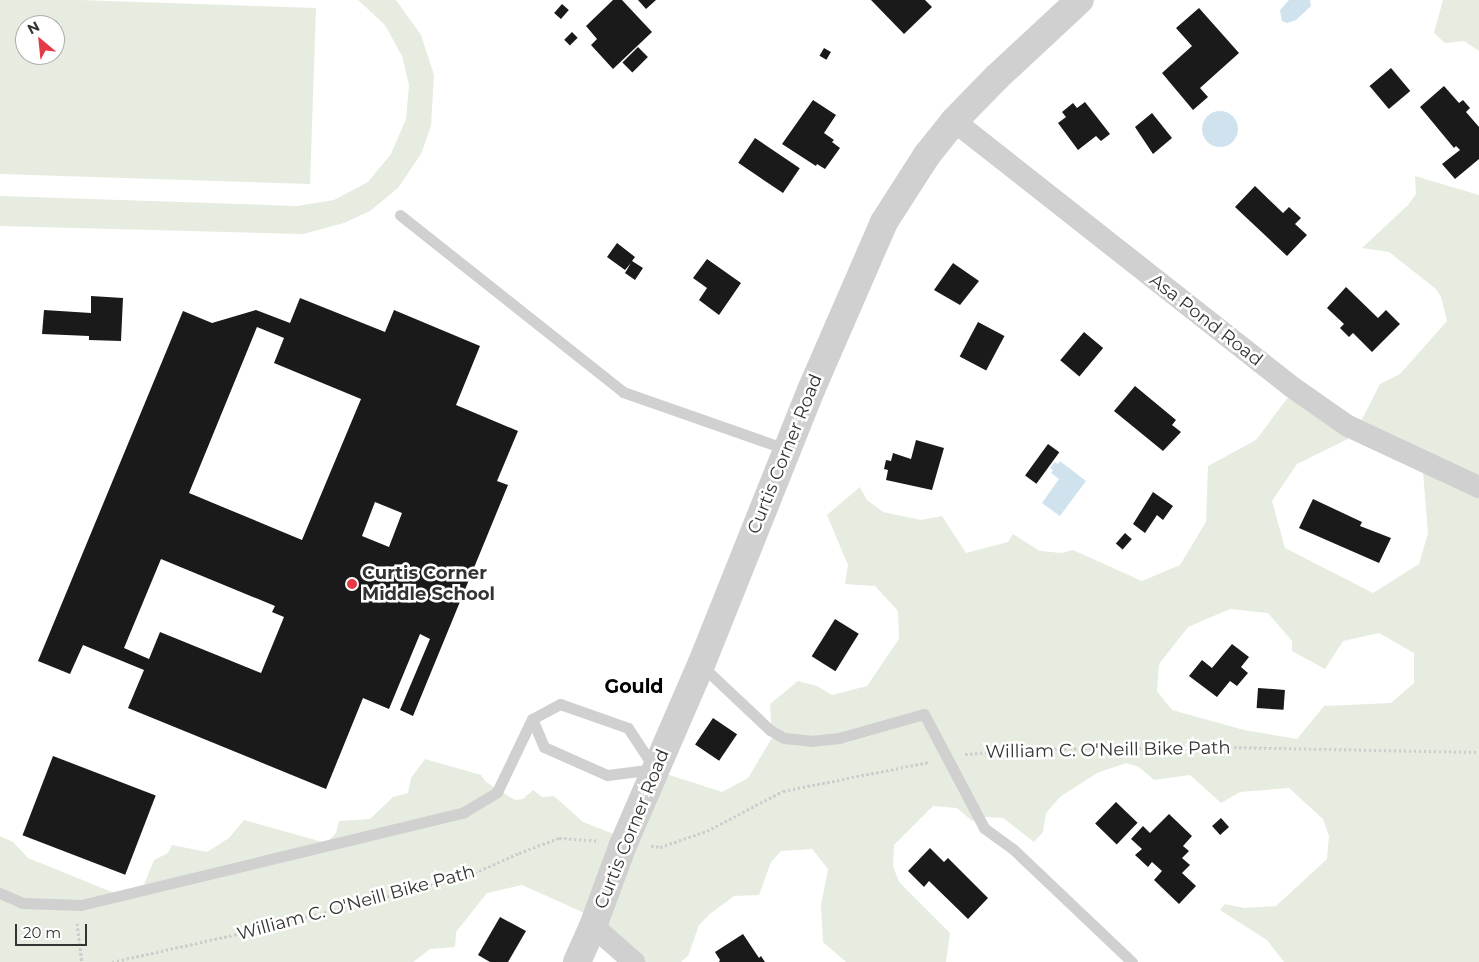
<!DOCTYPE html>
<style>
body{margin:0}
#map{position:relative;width:1479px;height:962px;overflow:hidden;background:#fff;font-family:Montserrat,sans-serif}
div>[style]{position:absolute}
.green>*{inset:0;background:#e6ecdf}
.water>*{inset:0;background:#cfe2ee}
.round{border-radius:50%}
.building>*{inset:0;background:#1a1a1a;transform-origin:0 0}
.path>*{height:3px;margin-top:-1.5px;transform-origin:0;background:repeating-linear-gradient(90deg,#cdcdcd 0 2.5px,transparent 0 5px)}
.service>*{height:11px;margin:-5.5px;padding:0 5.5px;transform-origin:5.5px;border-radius:5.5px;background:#d0d0d0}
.minor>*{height:22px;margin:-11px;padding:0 11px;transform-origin:11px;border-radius:11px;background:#d0d0d0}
.tertiary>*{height:28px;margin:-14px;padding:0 14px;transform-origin:14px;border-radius:14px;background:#d0d0d0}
.dots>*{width:14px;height:14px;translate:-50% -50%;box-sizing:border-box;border:2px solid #fff;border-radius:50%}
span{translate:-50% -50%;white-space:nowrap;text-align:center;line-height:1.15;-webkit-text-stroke:5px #fff;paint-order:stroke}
.street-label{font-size:18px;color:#333}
.poi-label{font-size:18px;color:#333;font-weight:700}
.left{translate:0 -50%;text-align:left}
.neighbourhood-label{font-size:19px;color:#000;font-weight:700}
.north{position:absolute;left:15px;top:15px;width:50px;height:50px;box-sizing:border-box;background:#fff;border:1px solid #adadad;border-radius:50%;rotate:332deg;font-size:14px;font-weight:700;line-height:20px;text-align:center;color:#333}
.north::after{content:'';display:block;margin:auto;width:18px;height:22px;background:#e63946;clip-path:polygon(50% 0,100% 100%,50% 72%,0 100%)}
.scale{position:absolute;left:15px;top:924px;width:72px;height:22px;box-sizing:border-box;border:2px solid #333;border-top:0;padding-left:6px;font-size:15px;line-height:18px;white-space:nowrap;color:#333;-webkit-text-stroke:4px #fff;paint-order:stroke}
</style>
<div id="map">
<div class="green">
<div style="clip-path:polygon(evenodd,0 0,79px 0,316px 8px,310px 184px,0 174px,0 0,25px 25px,55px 25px,55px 55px,25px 55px,25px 25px)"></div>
<div style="clip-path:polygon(358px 0,396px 0,421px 35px,434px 75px,431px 126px,421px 154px,398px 188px,370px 211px,344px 223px,303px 234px,0 226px,0 196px,297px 206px,334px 200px,368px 182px,391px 154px,406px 119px,409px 85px,402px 56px,385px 25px)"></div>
<div style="clip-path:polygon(1443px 0,1479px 0,1479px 51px,1464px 41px,1445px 43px,1434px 33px)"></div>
<div style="clip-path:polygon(evenodd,1415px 176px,1479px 195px,1479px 962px,1284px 962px,1267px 940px,1220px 910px,1225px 904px,1244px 908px,1276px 906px,1327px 859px,1329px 836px,1323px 819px,1289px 788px,1240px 792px,1221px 803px,1190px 775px,1154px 780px,1139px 767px,1126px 763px,1097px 773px,1060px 797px,1046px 813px,1043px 832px,1034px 842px,1003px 818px,985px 817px,972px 821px,957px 808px,933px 806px,894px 845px,893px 866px,899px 882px,950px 933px,946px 962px,846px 962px,823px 942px,821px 905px,828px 869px,812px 849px,781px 851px,771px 862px,759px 895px,734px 896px,710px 914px,699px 925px,688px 956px,681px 962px,635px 962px,589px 915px,522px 885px,487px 893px,456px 932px,455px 947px,430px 949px,413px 962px,0 962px,0 836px,13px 842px,28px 858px,117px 894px,143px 887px,154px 860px,168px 853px,172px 845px,207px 852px,229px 838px,244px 820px,326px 843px,336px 833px,339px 821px,370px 819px,393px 797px,408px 793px,411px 778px,425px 759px,481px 775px,486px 782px,515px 800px,523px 799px,533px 790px,542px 797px,554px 796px,583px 822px,624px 838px,657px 771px,722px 792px,748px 778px,772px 738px,770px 704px,798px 681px,817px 686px,832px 695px,867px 686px,899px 639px,898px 611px,875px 586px,845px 584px,848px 565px,827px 515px,860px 487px,867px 500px,883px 512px,921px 520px,942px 516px,966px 553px,1008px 542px,1013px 534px,1040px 551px,1062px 553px,1073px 550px,1142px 581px,1180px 565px,1206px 522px,1208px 466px,1256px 440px,1289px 396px,1354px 435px,1380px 384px,1400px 374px,1447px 321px,1441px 297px,1436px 289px,1389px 252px,1362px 248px,1408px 205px,1416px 194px,1415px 176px,1352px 437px,1423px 472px,1428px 533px,1419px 564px,1373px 593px,1285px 548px,1272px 501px,1297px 464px,1352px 437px,1415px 176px,1230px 609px,1268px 613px,1292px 641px,1292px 651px,1325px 669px,1343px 641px,1379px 633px,1414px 653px,1414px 683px,1391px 703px,1324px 706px,1297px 739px,1244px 730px,1172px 710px,1157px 691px,1159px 664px,1188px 627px,1230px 609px)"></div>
</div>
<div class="water">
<div style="clip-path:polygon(1289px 0,1310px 0,1311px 6px,1296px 20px,1287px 23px,1282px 21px,1280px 10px)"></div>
<div class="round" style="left:1202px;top:111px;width:36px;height:36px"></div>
<div style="clip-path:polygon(1060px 461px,1086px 481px,1060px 516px,1042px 503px,1059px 479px,1051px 473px,1053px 470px,1050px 468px,1055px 462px,1058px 464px)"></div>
</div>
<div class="building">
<div style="clip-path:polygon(613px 0,622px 0,652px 32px,613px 69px,591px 45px,597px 39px,586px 26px)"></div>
<div style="clip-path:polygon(638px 0,656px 0,646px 9px)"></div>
<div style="clip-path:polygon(871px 0,925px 0,932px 7px,904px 34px)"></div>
<div style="left:562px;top:4px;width:9px;height:12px;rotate:41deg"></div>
<div style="clip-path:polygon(1199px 8px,1239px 53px,1200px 88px,1208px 97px,1193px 110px,1162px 73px,1192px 46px,1176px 28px)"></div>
<div style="left:572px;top:32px;width:8px;height:11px;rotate:45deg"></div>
<div style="left:638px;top:47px;width:14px;height:22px;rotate:45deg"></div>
<div style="left:824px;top:48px;width:8px;height:9px;rotate:30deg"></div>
<div style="left:1391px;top:68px;width:30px;height:28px;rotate:50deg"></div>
<div style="clip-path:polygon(1444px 86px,1459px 103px,1463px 100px,1470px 108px,1466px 112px,1479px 127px,1479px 159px,1455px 179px,1442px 164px,1460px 150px,1456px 146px,1454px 148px,1420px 107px)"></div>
<div style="clip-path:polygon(813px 100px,836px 115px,824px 133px,834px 140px,832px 142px,840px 148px,825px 169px,817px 164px,816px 166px,782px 144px)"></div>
<div style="clip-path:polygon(1085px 102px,1110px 134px,1101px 141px,1096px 136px,1078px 150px,1058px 123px,1066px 117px,1062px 112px,1073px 103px,1077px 108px)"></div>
<div style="clip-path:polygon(1152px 113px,1172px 138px,1153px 154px,1135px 127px)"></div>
<div style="left:755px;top:138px;width:54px;height:30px;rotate:34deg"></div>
<div style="clip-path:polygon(1255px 186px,1283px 213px,1289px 207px,1301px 218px,1295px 224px,1307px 235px,1287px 256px,1235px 207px)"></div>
<div style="clip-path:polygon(617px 243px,635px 257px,632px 261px,643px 268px,635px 280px,625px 273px,631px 263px,625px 270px,607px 257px)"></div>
<div style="clip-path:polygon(707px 259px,741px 283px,719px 315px,699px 300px,707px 288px,693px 278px)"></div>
<div style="clip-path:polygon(953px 263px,979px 281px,960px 305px,934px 290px)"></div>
<div style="clip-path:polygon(1346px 287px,1378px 318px,1386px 310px,1400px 324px,1372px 352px,1353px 333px,1349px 337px,1340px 328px,1344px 324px,1327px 308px)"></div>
<div style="clip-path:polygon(91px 296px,123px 298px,121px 341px,89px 340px,89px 336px,42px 334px,44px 310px,91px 313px)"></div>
<div style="clip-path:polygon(evenodd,300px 298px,385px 332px,394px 310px,480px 346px,456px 405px,518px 431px,497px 481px,508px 485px,413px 716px,400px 710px,430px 639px,420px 634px,389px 709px,363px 698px,326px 789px,128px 708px,144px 670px,83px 645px,70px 674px,38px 661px,183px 311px,212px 323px,256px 310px,290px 323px,300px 298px,257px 327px,284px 338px,274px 363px,361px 399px,302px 540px,189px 493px,257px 327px,300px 298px,375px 502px,402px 513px,389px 547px,362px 536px,375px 502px,300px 298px,161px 559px,275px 606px,272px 612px,284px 617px,261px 673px,160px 632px,149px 659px,124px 648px,161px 559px)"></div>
<div style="left:978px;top:322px;width:30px;height:39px;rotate:28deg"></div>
<div style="left:1084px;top:332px;width:25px;height:37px;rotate:40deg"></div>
<div style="clip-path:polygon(1135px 386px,1176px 420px,1172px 425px,1181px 432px,1163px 451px,1114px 411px)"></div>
<div style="clip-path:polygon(916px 440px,944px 448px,932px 490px,886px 480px,888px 470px,884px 469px,886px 460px,891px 461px,893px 453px,911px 459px)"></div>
<div style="left:1048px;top:444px;width:14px;height:39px;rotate:36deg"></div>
<div style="clip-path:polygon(1153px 492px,1173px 506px,1163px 520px,1157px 515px,1145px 533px,1133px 524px)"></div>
<div style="clip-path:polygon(1313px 499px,1362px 522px,1360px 526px,1391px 538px,1379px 563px,1299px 528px)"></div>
<div style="left:1125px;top:533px;width:9px;height:14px;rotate:41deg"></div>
<div style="left:835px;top:619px;width:28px;height:44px;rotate:32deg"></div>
<div style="clip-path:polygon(1232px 644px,1249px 657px,1241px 667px,1248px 673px,1237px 686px,1230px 681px,1217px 697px,1189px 676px,1202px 660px,1212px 668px)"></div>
<div style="left:1258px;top:688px;width:27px;height:20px;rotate:4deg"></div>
<div style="left:713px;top:718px;width:29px;height:32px;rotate:34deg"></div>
<div style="left:53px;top:756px;width:110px;height:85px;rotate:21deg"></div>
<div style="left:1116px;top:802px;width:30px;height:30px;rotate:44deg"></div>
<div style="clip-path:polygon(1169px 814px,1192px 836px,1183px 846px,1189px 851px,1182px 858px,1190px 865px,1182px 873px,1196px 886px,1179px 904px,1154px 880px,1162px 871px,1152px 862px,1148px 867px,1135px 855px,1142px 849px,1131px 839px,1143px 826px,1150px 833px)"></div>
<div style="left:1221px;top:818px;width:12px;height:12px;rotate:48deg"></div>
<div style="clip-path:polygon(930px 848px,944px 862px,948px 858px,988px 898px,968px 919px,929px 881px,924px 887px,908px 871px)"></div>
<div style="clip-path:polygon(500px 917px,526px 931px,508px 962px,490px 962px,478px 955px)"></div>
<div style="clip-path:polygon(743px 934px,759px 958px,761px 956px,765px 962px,719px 962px,720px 960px,715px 952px)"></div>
</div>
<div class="path">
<div style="left:965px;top:754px;width:64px;rotate:-4.5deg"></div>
<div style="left:1029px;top:749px;width:185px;rotate:-0.6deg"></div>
<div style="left:1214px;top:747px;width:265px;rotate:1.1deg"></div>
<div style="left:651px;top:846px;width:9px;rotate:6deg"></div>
<div style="left:660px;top:847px;width:50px;rotate:-18.8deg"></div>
<div style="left:707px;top:831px;width:86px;rotate:-27.8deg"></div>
<div style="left:783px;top:791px;width:150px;rotate:-11.2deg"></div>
<div style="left:77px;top:923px;width:39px;rotate:83deg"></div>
<div style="left:112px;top:962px;width:142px;rotate:-12.6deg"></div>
<div style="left:251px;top:931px;width:226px;rotate:-14.3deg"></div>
<div style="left:470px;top:875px;width:54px;rotate:-24.2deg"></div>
<div style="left:519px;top:853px;width:43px;rotate:-20.6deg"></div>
<div style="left:559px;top:838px;width:39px;rotate:4deg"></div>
</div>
<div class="service">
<div style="left:400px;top:215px;width:285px;rotate:38.4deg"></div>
<div style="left:623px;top:392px;width:173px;rotate:19.3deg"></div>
<div style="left:701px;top:665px;width:95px;rotate:43.3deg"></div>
<div style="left:770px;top:730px;width:16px;rotate:30deg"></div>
<div style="left:784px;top:738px;width:27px;rotate:6deg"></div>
<div style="left:811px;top:741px;width:28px;rotate:-6deg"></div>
<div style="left:839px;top:738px;width:88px;rotate:-15.8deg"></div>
<div style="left:924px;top:714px;width:129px;rotate:62.2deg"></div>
<div style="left:984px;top:828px;width:36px;rotate:36deg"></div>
<div style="left:1013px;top:849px;width:164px;rotate:43.5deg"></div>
<div style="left:0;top:893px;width:24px;rotate:24deg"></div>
<div style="left:22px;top:903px;width:59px;rotate:1.9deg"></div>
<div style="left:81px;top:905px;width:394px;rotate:-13.6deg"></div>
<div style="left:464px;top:812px;width:39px;rotate:-31deg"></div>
<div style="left:497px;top:792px;width:81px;rotate:-64.4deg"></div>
<div style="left:532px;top:719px;width:32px;rotate:-28deg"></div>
<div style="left:560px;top:704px;width:72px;rotate:19.4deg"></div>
<div style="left:628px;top:728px;width:49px;rotate:56.6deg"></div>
<div style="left:655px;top:769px;width:48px;rotate:172.9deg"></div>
<div style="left:607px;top:775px;width:69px;rotate:-156deg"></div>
<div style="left:544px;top:747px;width:30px;rotate:-113deg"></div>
</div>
<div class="minor">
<div style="left:954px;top:121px;width:430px;rotate:38.2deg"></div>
<div style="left:1292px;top:387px;width:68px;rotate:34.9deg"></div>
<div style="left:1348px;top:426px;width:145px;rotate:25deg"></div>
<div style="left:593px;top:926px;width:55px;rotate:41.3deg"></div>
</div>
<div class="tertiary">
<div style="left:577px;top:962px;width:39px;rotate:-66deg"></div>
<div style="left:593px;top:926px;width:86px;rotate:-69.7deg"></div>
<div style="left:623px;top:845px;width:196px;rotate:-66.6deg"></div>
<div style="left:701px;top:665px;width:296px;rotate:-68.2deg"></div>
<div style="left:811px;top:390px;width:183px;rotate:-66.5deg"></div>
<div style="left:884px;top:222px;width:80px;rotate:-57.3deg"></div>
<div style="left:927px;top:155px;width:43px;rotate:-51.5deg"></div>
<div style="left:954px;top:121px;width:62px;rotate:-45.7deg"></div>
<div style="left:997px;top:77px;width:113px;rotate:-42.9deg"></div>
</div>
<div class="dots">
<div style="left:352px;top:584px;background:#e63946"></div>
</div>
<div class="street-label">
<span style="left:1206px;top:320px;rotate:38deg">Asa Pond Road</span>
<span style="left:785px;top:454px;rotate:-68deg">Curtis Corner Road</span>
<span style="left:1108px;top:750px;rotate:-1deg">William C. O'Neill Bike Path</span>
<span style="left:632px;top:829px;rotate:-68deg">Curtis Corner Road</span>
<span style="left:356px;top:903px;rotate:-15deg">William C. O'Neill Bike Path</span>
</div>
<div class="poi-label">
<span class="left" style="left:362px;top:584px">Curtis Corner<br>Middle School</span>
</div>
<div class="neighbourhood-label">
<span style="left:634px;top:687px">Gould</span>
</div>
<div class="north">N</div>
<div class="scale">20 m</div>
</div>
